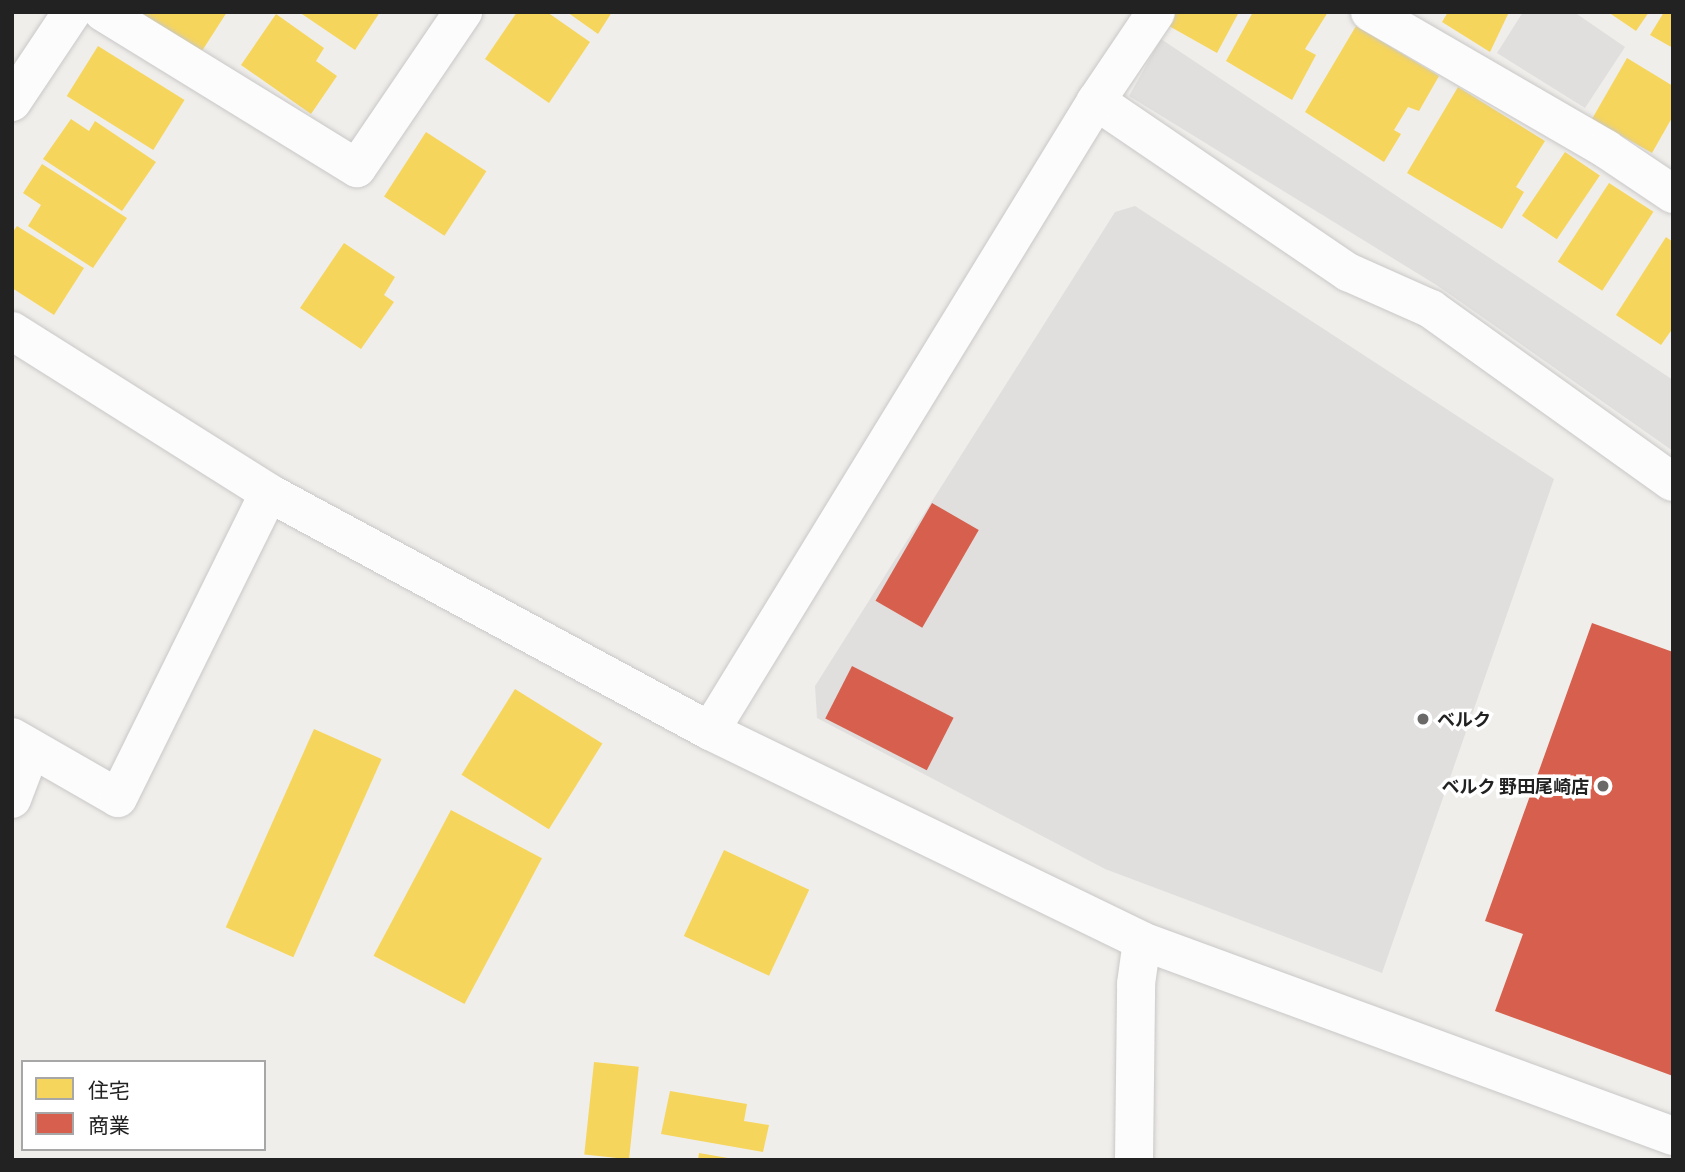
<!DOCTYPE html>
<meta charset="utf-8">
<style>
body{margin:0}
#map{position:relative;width:1685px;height:1172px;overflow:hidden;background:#f0eeeb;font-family:Commissioner,"Noto Sans JP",sans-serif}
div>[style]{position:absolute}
.parking>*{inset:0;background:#e0dfde}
.homes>*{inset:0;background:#f6d55c;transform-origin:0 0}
.shops>*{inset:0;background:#d6604d;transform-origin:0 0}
.roads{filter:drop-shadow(0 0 2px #c9c8c7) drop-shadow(0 0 2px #c9c8c7)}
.minor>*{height:38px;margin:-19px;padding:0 19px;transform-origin:19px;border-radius:19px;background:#fdfcfc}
.dots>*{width:19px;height:19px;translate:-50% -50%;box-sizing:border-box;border:4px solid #fff;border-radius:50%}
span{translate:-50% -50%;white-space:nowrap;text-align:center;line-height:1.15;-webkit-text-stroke:7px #fff;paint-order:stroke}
.poi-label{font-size:18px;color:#222;font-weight:700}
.left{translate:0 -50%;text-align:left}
.right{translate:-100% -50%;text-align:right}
.frame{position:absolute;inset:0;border:14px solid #222;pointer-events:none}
.legend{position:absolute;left:21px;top:1060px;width:245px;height:91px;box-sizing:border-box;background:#fff;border:2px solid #a7a7a7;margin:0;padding:9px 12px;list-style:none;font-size:21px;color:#222}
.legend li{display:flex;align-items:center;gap:14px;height:35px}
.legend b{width:35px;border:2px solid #a7a7a7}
</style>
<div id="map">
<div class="parking">
<div style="clip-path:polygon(1523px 12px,1574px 12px,1625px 47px,1585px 108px,1497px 53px)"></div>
<div style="clip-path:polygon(1161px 39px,1673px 380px,1673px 451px,1438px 286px,1129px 96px)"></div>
<div style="clip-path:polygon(1135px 206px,1554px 479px,1382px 973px,1105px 869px,817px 718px,815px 686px,1115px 212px)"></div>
</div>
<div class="homes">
<div style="clip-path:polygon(135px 12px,227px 12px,200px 54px)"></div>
<div style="clip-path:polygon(299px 12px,380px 12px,355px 50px)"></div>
<div style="clip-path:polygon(517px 12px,547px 12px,590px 42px,549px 103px,485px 59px)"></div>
<div style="clip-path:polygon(567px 12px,612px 12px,598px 34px)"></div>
<div style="clip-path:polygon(1175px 12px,1239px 12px,1217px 53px,1169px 26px)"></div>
<div style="clip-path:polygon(1253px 12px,1328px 12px,1305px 49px,1316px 55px,1292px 100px,1226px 61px)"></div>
<div style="clip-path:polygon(1448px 12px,1509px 12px,1490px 52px,1442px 22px)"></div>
<div style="clip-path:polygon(1608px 12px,1649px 12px,1636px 31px)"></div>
<div style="clip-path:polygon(1664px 12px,1673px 12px,1673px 48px,1650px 35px)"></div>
<div style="clip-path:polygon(276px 14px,324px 48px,316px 61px,337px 76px,311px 114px,241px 65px)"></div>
<div style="clip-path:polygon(1356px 26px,1439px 76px,1419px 111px,1408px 107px,1394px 130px,1401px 134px,1384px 162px,1305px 112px)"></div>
<div style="left:98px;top:46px;width:102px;height:59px;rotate:32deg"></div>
<div style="clip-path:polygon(1627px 58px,1673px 86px,1673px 116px,1652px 153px,1592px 119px)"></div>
<div style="clip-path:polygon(1458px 87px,1545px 141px,1516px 187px,1524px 192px,1502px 229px,1407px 173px)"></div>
<div style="clip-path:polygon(71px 119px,89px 131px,95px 121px,156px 162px,122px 211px,43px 159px)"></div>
<div style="left:426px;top:132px;width:72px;height:77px;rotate:33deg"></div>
<div style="left:1565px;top:152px;width:42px;height:77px;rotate:34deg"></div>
<div style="clip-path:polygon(42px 164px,127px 218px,93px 268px,28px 226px,41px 205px,23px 193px)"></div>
<div style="left:1609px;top:183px;width:53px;height:94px;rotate:33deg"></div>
<div style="clip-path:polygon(17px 226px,84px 268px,54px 315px,12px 288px,12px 233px)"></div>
<div style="clip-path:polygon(1666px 237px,1673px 242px,1673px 328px,1661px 345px,1616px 315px)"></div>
<div style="clip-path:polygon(344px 243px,395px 277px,384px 295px,394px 302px,361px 349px,300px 308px)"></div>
<div style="left:515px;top:689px;width:103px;height:101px;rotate:32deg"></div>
<div style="left:314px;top:729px;width:74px;height:217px;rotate:24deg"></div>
<div style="left:451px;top:810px;width:103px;height:165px;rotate:28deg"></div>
<div style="left:724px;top:850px;width:94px;height:95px;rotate:25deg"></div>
<div style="left:594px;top:1062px;width:45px;height:93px;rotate:6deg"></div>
<div style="clip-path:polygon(670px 1091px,747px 1104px,744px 1121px,769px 1125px,763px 1152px,661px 1134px)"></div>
<div style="clip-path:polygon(699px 1153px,728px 1158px,728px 1160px,698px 1160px)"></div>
</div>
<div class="shops">
<div style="left:932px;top:503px;width:54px;height:113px;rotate:30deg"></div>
<div style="clip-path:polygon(1592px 623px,1673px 652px,1673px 1076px,1495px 1011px,1523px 934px,1485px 921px)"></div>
<div style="left:852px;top:666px;width:114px;height:59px;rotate:27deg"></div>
</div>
<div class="roads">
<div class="minor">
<div style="left:103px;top:12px;width:298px;rotate:31.6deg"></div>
<div style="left:357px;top:168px;width:189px;rotate:-55.8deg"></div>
<div style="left:1370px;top:12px;width:273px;rotate:30.1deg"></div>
<div style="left:1606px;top:149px;width:81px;rotate:33.9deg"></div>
<div style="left:1096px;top:101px;width:305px;rotate:34.2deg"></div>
<div style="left:1348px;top:272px;width:91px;rotate:24deg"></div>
<div style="left:1431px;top:309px;width:297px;rotate:35.6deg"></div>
<div style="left:12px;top:102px;width:108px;rotate:-56.3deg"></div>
<div style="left:12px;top:331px;width:304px;rotate:32.2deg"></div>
<div style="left:269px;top:493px;width:501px;rotate:28.35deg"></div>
<div style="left:710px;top:731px;width:480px;rotate:25.9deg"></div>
<div style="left:1142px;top:941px;width:566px;rotate:20.16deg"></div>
<div style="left:710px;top:731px;width:739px;rotate:-58.5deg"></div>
<div style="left:1096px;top:101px;width:107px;rotate:-56deg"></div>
<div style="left:12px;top:737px;width:122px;rotate:29.9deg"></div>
<div style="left:118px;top:798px;width:340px;rotate:-63.7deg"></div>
<div style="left:12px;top:799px;width:53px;rotate:-69.2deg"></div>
<div style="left:1134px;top:1160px;width:176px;rotate:-89.3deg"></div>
<div style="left:1136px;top:984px;width:43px;rotate:-82.1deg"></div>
</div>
</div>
<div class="dots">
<div style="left:1423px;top:719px;background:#6a6968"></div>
<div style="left:1603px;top:786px;background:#6a6968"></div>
</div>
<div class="poi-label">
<span class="left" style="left:1437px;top:719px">ベルク</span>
<span class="right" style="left:1589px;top:786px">ベルク 野田尾崎店</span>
</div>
<div class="frame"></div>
<ul class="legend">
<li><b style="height:19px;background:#f6d55c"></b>住宅</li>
<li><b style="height:19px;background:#d6604d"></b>商業</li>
</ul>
</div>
